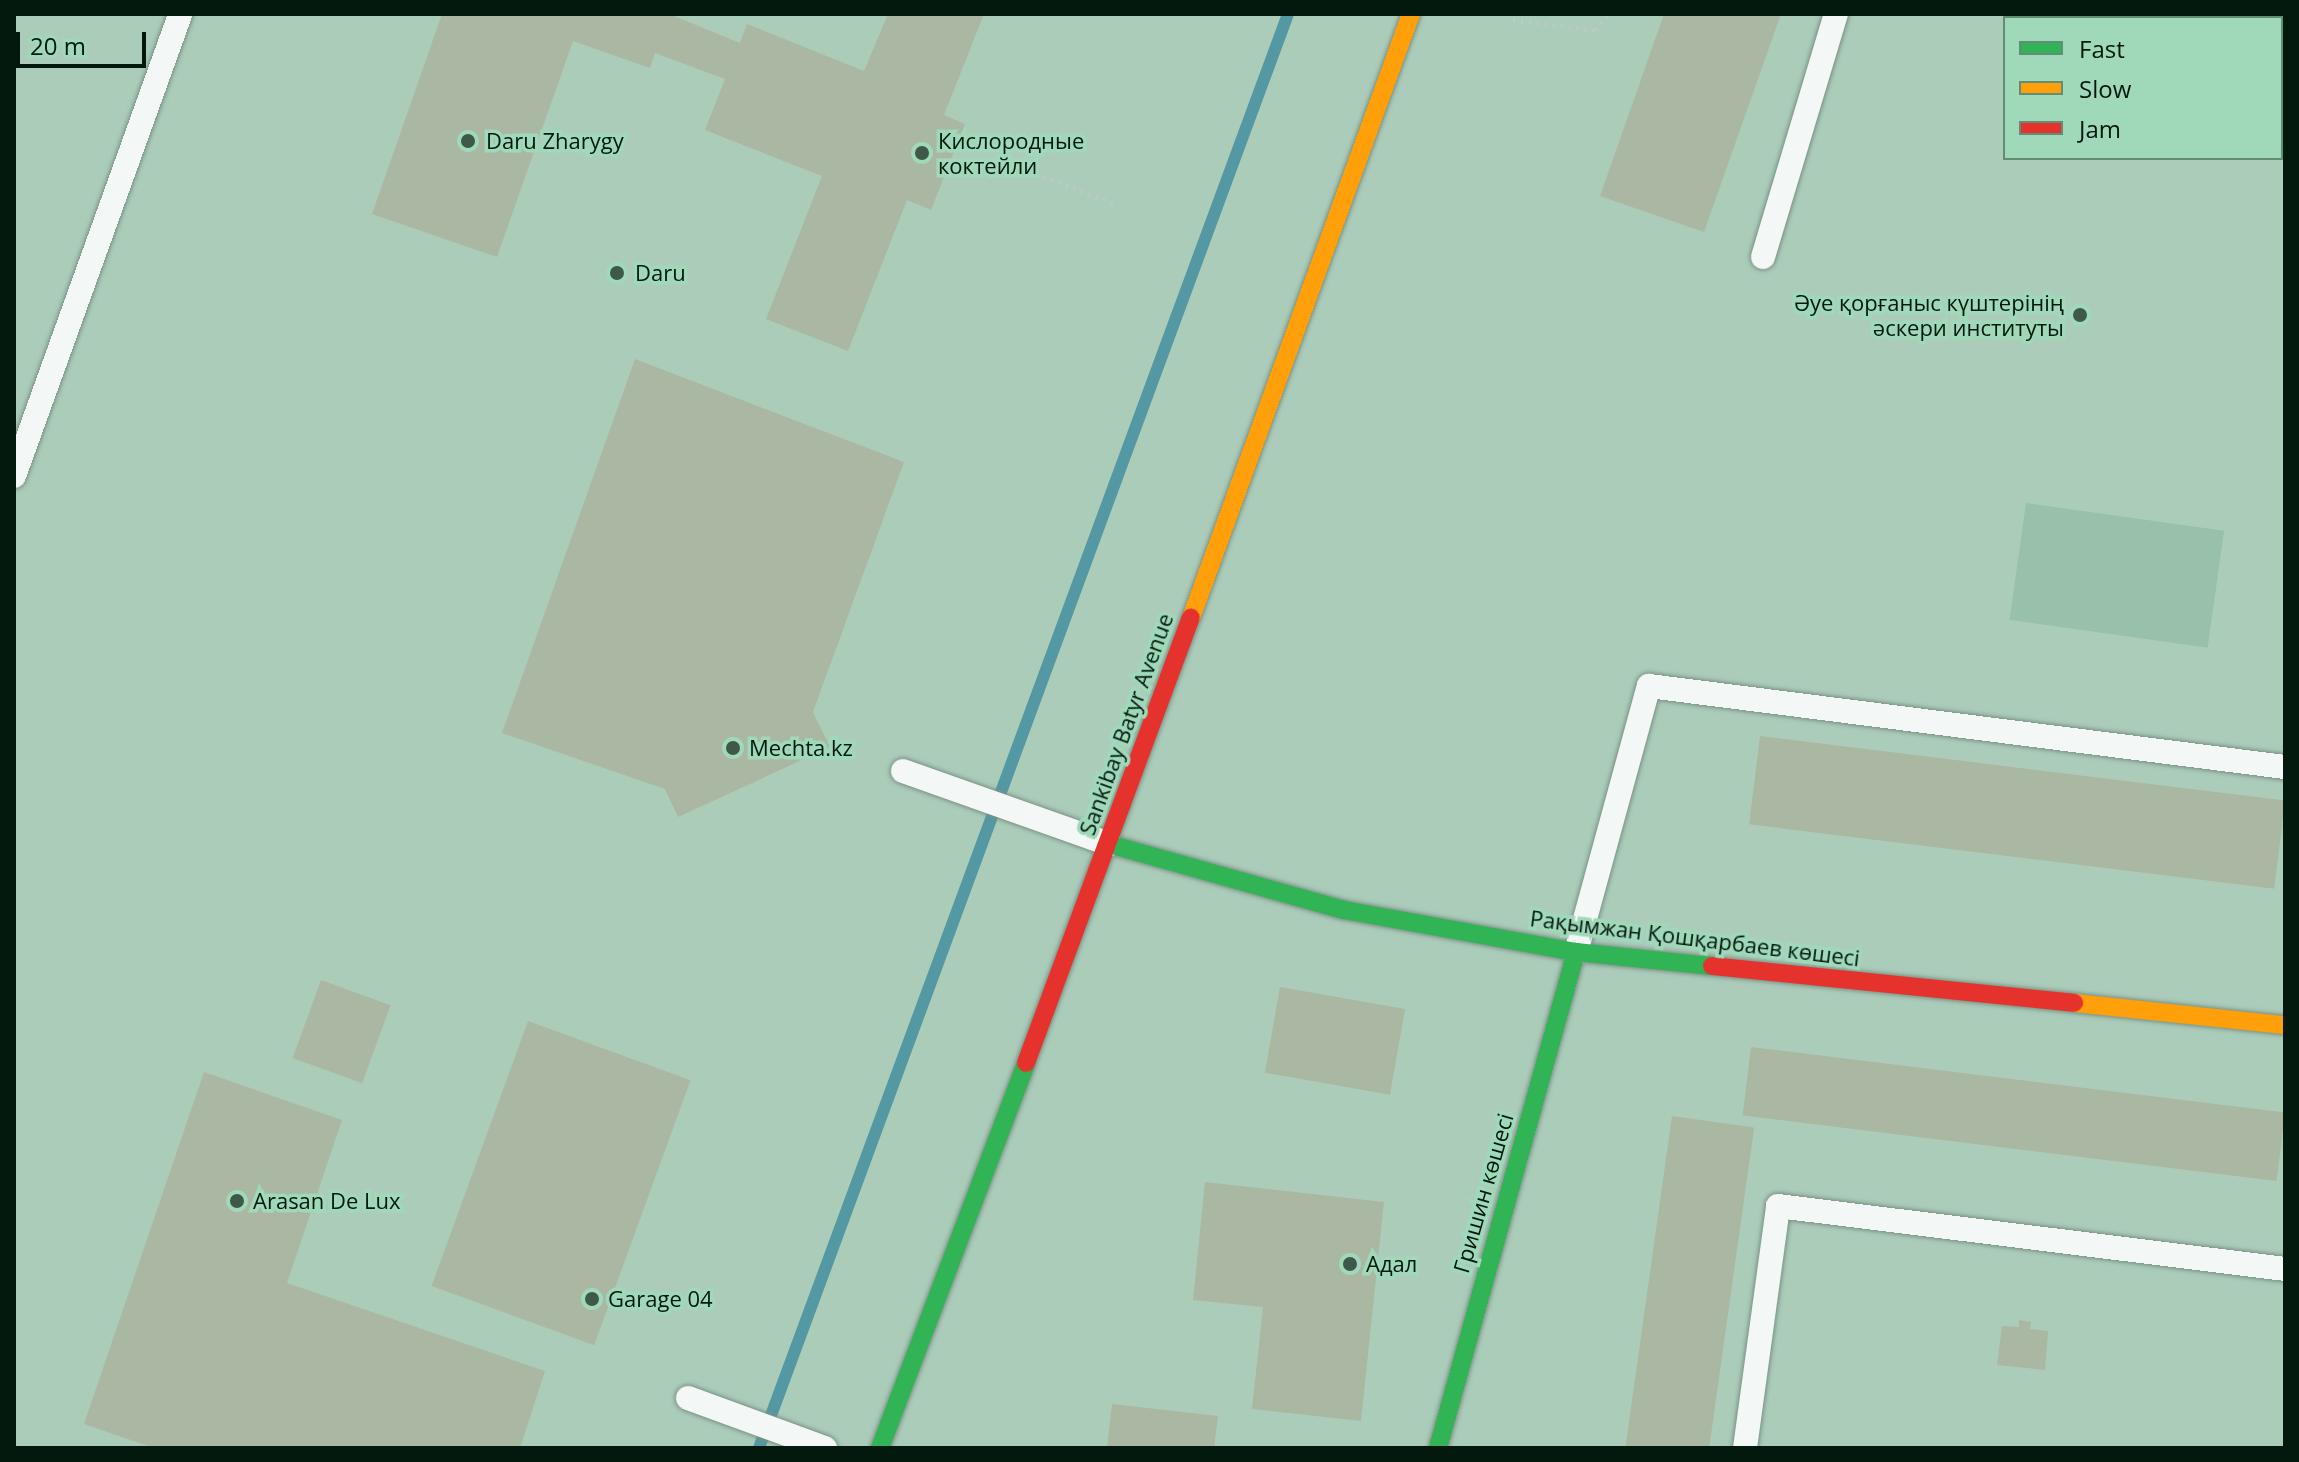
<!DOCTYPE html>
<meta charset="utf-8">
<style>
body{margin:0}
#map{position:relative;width:2299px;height:1462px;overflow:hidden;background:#acccba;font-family:"Open Sans",sans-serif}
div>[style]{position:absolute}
.green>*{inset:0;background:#99c0aa;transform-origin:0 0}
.stream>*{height:12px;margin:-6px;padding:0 6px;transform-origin:6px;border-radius:6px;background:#5398a2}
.building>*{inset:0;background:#aab7a2;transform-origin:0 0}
.path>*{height:5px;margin-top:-2.5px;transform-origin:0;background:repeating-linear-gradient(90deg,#bfc9c3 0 2px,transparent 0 8px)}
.roads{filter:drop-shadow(0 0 2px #799284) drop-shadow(0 0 2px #799284)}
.lane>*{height:24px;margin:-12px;padding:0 12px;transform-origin:12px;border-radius:12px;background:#f3f7f5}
.fast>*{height:18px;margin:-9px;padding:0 9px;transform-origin:9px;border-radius:9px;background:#30b455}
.slow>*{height:18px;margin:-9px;padding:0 9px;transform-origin:9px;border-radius:9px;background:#ff9f0a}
.jam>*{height:18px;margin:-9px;padding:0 9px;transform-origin:9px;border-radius:9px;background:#e5322d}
.dots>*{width:22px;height:22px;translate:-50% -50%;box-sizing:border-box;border:4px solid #9fd9b9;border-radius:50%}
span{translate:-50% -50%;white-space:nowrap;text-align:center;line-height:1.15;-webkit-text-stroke:7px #9fd9b9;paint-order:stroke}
.poi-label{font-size:22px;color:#03190e}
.left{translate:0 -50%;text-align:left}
.right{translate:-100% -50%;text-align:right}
.street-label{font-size:22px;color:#03190e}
.frame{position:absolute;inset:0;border:16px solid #03190e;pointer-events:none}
.legend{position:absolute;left:2003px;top:16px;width:280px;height:144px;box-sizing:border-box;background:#9fd9b9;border:2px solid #618c75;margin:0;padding:10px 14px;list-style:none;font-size:24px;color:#03190e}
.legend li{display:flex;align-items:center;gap:16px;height:40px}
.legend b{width:40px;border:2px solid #618c75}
.scale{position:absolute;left:16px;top:32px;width:130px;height:36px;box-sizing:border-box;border:4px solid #03190e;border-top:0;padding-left:10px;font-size:24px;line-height:28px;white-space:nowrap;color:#03190e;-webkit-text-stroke:6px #9fd9b9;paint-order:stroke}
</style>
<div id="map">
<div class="green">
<div style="left:2026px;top:503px;width:200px;height:118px;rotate:8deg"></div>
</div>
<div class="stream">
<div style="left:759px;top:1448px;width:1528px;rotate:-69.75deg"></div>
</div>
<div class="building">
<div style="clip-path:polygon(442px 14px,669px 14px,740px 43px,747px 24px,864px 71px,888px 14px,984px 14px,944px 115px,965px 124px,931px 210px,907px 200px,848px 351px,766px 319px,822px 176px,705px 130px,725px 79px,655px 53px,650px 68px,573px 41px,497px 257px,372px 214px)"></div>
<div style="clip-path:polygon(1664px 14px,1781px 14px,1704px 232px,1600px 196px)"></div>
<div style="clip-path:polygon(635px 359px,904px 462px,813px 712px,830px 747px,678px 817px,665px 789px,502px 733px)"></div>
<div style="left:1760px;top:736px;width:529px;height:89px;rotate:7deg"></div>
<div style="left:321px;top:980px;width:74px;height:83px;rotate:20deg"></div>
<div style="left:1280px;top:987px;width:127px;height:87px;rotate:10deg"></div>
<div style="left:528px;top:1021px;width:173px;height:282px;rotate:20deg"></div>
<div style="left:1751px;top:1047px;width:538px;height:69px;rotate:7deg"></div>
<div style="clip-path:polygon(204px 1072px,342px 1120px,287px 1283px,545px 1371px,520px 1448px,154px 1448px,84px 1424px)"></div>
<div style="left:1672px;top:1116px;width:83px;height:334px;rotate:8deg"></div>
<div style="clip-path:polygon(1205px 1182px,1384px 1202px,1361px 1421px,1252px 1409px,1263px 1307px,1193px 1300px)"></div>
<div style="clip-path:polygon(2019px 1320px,2031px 1322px,2030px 1329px,2048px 1331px,2045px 1370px,1997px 1365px,2002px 1326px,2019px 1327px)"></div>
<div style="clip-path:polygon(1112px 1404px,1218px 1416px,1214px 1448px,1107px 1448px)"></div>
</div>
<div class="path">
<div style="left:1513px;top:20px;width:84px;rotate:6.9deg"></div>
<div style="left:1596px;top:30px;width:20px;rotate:-53deg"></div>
<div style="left:1021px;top:168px;width:102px;rotate:20.8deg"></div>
</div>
<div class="roads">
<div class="lane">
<div style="left:1763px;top:257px;width:254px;rotate:-73.3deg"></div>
<div style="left:14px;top:476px;width:491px;rotate:-70.2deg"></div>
<div style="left:903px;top:771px;width:219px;rotate:19.5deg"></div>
<div style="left:1576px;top:952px;width:276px;rotate:-74.7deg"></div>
<div style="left:1649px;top:686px;width:641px;rotate:7.26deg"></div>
<div style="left:688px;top:1398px;width:146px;rotate:20.1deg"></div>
<div style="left:1745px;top:1448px;width:244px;rotate:-82.2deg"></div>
<div style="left:1778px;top:1206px;width:511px;rotate:7.08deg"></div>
</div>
<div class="fast">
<div style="left:1109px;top:844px;width:244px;rotate:15.7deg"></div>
<div style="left:1344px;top:910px;width:236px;rotate:10.3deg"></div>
<div style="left:1576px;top:952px;width:137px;rotate:5.9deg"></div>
<div style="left:880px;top:1448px;width:412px;rotate:-69.2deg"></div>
<div style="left:1438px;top:1448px;width:515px;rotate:-74.45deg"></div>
</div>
<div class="slow">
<div style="left:1191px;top:618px;width:643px;rotate:-69.99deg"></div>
<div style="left:2074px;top:1003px;width:212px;rotate:6deg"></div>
</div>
<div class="jam">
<div style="left:1712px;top:966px;width:364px;rotate:5.8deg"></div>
<div style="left:1026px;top:1063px;width:475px;rotate:-69.7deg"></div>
</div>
</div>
<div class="dots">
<div style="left:468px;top:141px;background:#3e584a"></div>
<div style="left:922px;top:153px;background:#3e584a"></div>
<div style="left:617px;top:273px;background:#3e584a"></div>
<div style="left:2080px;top:315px;background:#3e584a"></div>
<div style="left:733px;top:748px;background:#3e584a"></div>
<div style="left:237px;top:1201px;background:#3e584a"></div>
<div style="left:1350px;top:1264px;background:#3e584a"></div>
<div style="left:592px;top:1299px;background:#3e584a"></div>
</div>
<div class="poi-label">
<span class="left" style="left:938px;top:153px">Кислородные<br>коктейли</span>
<span class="left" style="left:486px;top:141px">Daru Zharygy</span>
<span class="left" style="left:635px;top:273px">Daru</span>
<span class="right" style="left:2064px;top:315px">Әуе қорғаныс күштерінің<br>әскери институты</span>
<span class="left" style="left:749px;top:748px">Mechta.kz</span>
<span class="left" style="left:253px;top:1201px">Arasan De Lux</span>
<span class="left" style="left:1366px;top:1264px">Адал</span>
<span class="left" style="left:608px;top:1299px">Garage 04</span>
</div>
<div class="street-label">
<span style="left:1126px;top:724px;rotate:-70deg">Sankibay Batyr Avenue</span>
<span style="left:1695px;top:938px;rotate:7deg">Рақымжан Қошқарбаев көшесі</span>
<span style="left:1483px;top:1193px;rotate:-74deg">Гришин көшесі</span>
</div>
<div class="frame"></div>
<ul class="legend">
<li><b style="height:10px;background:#30b455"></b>Fast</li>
<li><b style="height:10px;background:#ff9f0a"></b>Slow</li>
<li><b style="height:10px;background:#e5322d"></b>Jam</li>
</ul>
<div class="scale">20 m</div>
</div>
